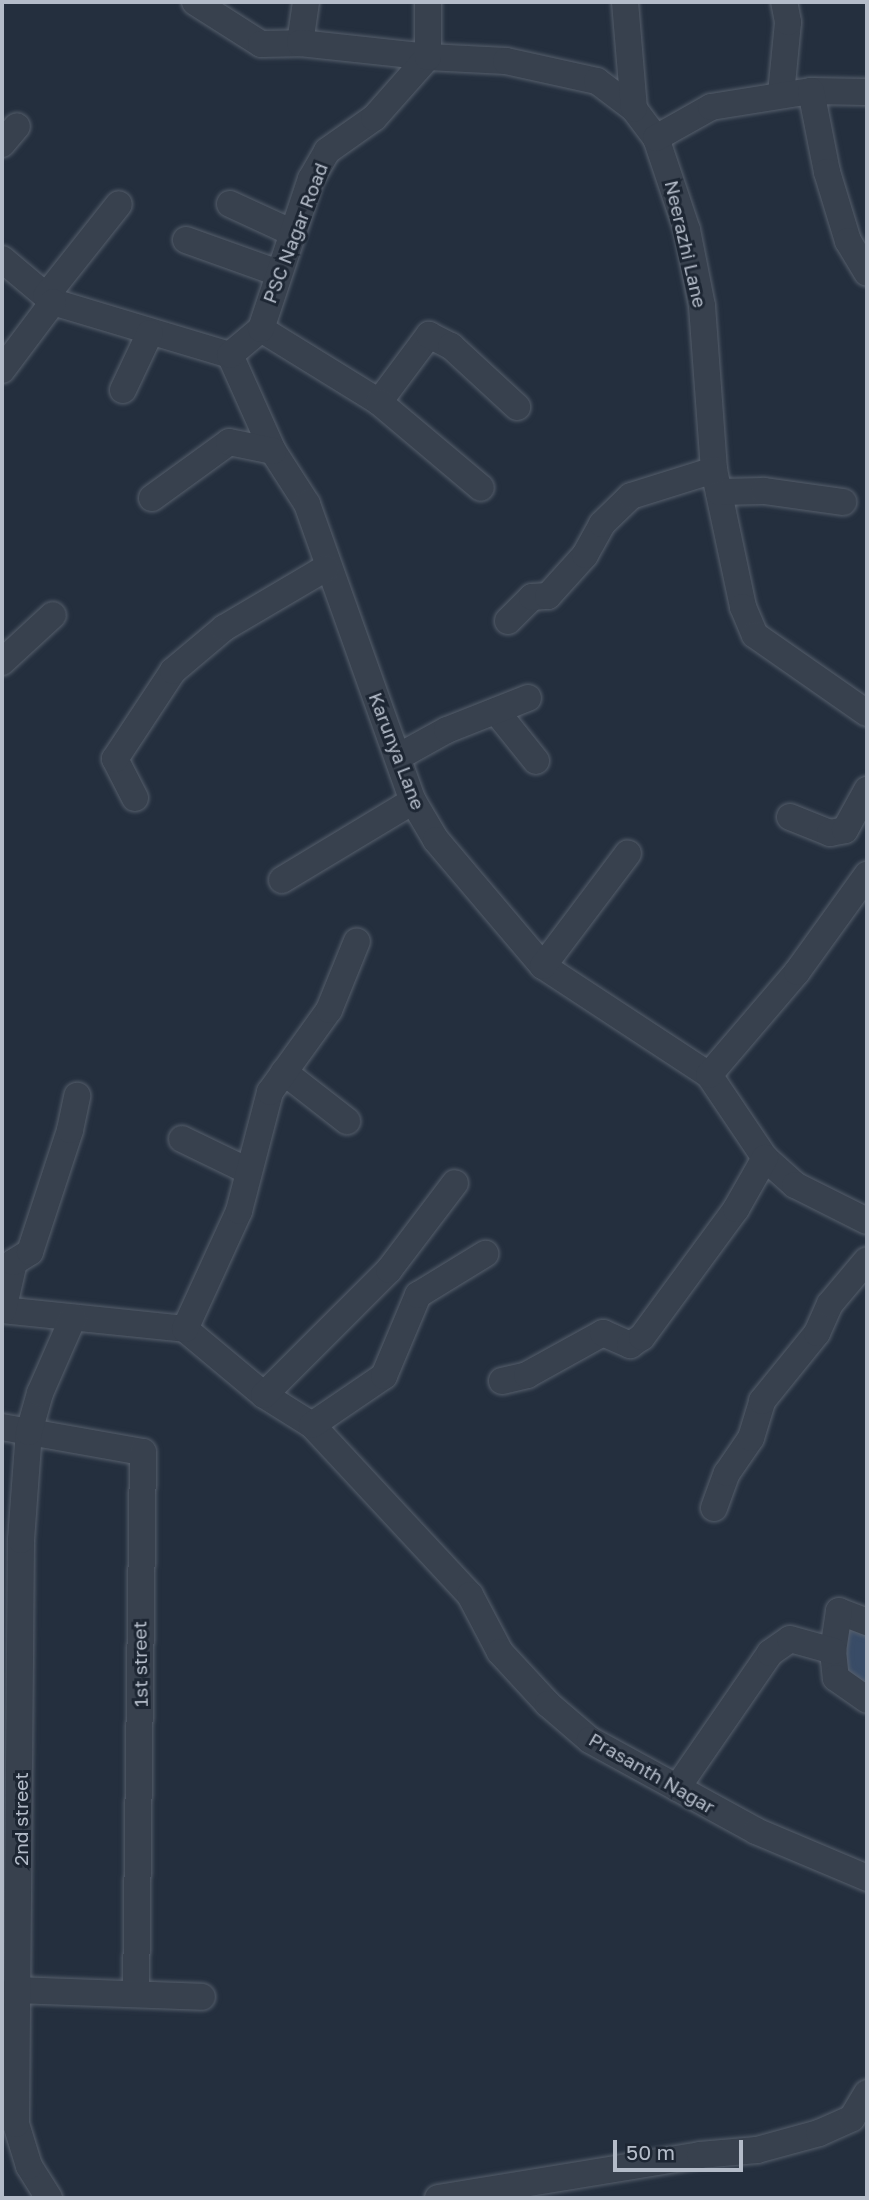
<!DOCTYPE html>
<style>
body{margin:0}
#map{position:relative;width:869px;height:2200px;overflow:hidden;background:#242f3e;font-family:"Golos Text",sans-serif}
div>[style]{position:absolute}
.water>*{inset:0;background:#394c67}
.roads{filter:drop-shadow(0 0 2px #565f6c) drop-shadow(0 0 2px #565f6c)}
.minor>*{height:26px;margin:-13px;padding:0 13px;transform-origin:13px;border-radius:13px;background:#38414e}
span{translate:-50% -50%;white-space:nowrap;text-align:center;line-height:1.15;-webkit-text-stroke:6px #1d2633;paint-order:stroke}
.street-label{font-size:19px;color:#b4bcc9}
.frame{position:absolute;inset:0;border:4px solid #b4bcc9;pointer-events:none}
.scale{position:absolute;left:613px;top:2140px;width:130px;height:32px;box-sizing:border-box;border:4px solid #b4bcc9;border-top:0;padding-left:9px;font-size:21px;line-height:24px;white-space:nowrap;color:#b4bcc9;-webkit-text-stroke:5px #1d2633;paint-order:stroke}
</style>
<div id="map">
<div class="water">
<div style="clip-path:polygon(867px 1622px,867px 1690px,835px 1662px,842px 1631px)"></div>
</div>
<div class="roads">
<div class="minor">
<div style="left:195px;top:2px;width:78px;rotate:32.5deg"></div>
<div style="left:261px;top:44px;width:39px;rotate:-1deg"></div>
<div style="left:306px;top:2px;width:41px;rotate:98.3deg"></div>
<div style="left:300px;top:43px;width:129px;rotate:6.2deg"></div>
<div style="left:428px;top:57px;width:78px;rotate:2.9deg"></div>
<div style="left:506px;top:61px;width:93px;rotate:12.4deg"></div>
<div style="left:597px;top:81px;width:46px;rotate:37.1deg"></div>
<div style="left:634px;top:109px;width:36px;rotate:53deg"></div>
<div style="left:656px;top:138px;width:97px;rotate:71.4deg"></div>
<div style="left:687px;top:230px;width:77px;rotate:78.8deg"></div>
<div style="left:702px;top:306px;width:164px;rotate:85.8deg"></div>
<div style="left:714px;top:470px;width:140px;rotate:78deg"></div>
<div style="left:743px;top:607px;width:30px;rotate:67deg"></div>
<div style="left:755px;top:635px;width:136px;rotate:34.9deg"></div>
<div style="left:625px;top:2px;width:107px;rotate:85.2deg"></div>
<div style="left:811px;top:91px;width:56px;rotate:1deg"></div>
<div style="left:781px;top:94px;width:72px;rotate:-84.4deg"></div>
<div style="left:788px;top:22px;width:20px;rotate:-101deg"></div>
<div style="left:656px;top:138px;width:63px;rotate:-29.4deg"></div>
<div style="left:711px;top:107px;width:101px;rotate:-9.1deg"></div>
<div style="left:811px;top:91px;width:83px;rotate:78.8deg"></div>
<div style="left:827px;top:172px;width:72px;rotate:73.1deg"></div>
<div style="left:848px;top:241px;width:37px;rotate:59deg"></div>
<div style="left:2px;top:144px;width:23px;rotate:-50deg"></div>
<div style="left:230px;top:204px;width:69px;rotate:24.7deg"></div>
<div style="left:186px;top:240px;width:98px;rotate:19.7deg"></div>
<div style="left:2px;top:259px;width:67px;rotate:40.1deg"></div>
<div style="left:53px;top:302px;width:185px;rotate:16.7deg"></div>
<div style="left:230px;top:355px;width:105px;rotate:65.9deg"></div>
<div style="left:273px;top:451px;width:63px;rotate:57.3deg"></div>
<div style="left:307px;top:504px;width:315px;rotate:70.4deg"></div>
<div style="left:413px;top:801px;width:45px;rotate:59.5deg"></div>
<div style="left:436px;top:840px;width:165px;rotate:49.7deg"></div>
<div style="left:543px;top:966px;width:199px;rotate:33.3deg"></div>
<div style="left:709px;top:1075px;width:100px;rotate:56deg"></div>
<div style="left:765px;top:1158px;width:40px;rotate:42deg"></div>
<div style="left:795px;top:1185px;width:80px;rotate:26.6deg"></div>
<div style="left:46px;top:296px;width:117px;rotate:-51.6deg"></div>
<div style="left:261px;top:329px;width:139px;rotate:31.7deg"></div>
<div style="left:379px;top:402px;width:84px;rotate:-53.3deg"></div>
<div style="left:429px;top:335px;width:25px;rotate:27deg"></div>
<div style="left:451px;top:346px;width:90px;rotate:42.7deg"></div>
<div style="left:230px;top:355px;width:40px;rotate:-40deg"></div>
<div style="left:261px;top:329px;width:158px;rotate:-71.6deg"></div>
<div style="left:311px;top:179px;width:32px;rotate:-60deg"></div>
<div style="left:327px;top:151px;width:57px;rotate:-35.1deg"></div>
<div style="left:374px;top:118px;width:81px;rotate:-48.5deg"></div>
<div style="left:428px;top:57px;width:55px;rotate:-90deg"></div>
<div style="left:2px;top:370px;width:85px;rotate:-53.1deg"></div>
<div style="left:123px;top:390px;width:63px;rotate:-64.7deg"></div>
<div style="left:379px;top:402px;width:133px;rotate:40.1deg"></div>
<div style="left:719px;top:492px;width:45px;rotate:-1.3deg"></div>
<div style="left:764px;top:491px;width:80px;rotate:7.9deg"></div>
<div style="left:152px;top:498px;width:95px;rotate:-36deg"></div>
<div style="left:229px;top:442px;width:45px;rotate:11.6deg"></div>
<div style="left:508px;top:621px;width:34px;rotate:-45deg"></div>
<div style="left:532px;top:597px;width:16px;rotate:-4deg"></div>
<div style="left:548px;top:596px;width:55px;rotate:-47.9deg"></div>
<div style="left:585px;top:555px;width:35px;rotate:-61deg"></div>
<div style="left:602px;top:524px;width:40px;rotate:-44deg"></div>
<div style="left:631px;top:496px;width:87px;rotate:-17.4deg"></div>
<div style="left:2px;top:662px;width:69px;rotate:-42.7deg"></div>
<div style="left:496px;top:711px;width:64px;rotate:51.3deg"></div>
<div style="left:398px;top:757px;width:56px;rotate:-28.9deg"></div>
<div style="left:447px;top:730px;width:87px;rotate:-21.6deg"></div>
<div style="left:135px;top:798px;width:44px;rotate:-117.1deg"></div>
<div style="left:115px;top:759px;width:105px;rotate:-56.6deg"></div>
<div style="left:173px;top:671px;width:67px;rotate:-40.1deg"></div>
<div style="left:224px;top:628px;width:118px;rotate:-30.5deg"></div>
<div style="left:790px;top:817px;width:43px;rotate:21.8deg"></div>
<div style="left:830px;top:833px;width:15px;rotate:-11deg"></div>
<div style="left:845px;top:830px;width:46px;rotate:-61.2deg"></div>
<div style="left:282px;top:880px;width:153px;rotate:-31.1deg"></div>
<div style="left:543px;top:966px;width:141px;rotate:-53deg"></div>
<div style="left:284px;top:1072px;width:80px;rotate:37.9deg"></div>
<div style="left:709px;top:1075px;width:135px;rotate:-49.5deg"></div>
<div style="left:797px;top:972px;width:120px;rotate:-54.2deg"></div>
<div style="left:182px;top:1139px;width:73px;rotate:25.9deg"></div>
<div style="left:2px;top:1310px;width:184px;rotate:5.9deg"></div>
<div style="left:185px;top:1329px;width:103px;rotate:39.9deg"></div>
<div style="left:264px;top:1395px;width:57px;rotate:32deg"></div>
<div style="left:312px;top:1425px;width:232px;rotate:47.1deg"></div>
<div style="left:470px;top:1595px;width:64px;rotate:62.2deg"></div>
<div style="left:500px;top:1652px;width:71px;rotate:47.3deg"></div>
<div style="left:548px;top:1704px;width:55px;rotate:40.6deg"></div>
<div style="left:590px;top:1740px;width:189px;rotate:28.7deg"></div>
<div style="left:756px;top:1831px;width:121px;rotate:22.9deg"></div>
<div style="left:3px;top:1310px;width:49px;rotate:-77.1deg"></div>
<div style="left:14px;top:1262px;width:19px;rotate:-32deg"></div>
<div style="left:30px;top:1252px;width:128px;rotate:-71.8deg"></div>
<div style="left:70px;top:1130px;width:35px;rotate:-78deg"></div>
<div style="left:185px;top:1329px;width:130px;rotate:-65.4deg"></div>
<div style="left:239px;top:1211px;width:123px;rotate:-75.4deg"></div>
<div style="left:270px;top:1092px;width:101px;rotate:-54.3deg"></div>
<div style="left:329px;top:1010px;width:74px;rotate:-67.9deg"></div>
<div style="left:502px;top:1381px;width:26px;rotate:-13deg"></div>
<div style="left:527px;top:1375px;width:87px;rotate:-28.9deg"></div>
<div style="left:603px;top:1333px;width:30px;rotate:24deg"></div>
<div style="left:630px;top:1345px;width:14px;rotate:-34deg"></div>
<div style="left:642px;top:1337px;width:159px;rotate:-53.7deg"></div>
<div style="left:736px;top:1209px;width:59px;rotate:-60.4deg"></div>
<div style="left:264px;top:1395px;width:177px;rotate:-45deg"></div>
<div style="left:389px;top:1270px;width:109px;rotate:-52.8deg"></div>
<div style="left:312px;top:1425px;width:87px;rotate:-34.2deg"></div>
<div style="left:384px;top:1376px;width:88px;rotate:-67.2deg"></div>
<div style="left:418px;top:1295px;width:79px;rotate:-31.5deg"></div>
<div style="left:2px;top:1427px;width:143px;rotate:10.1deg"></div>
<div style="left:143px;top:1452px;width:539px;rotate:90.74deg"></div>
<div style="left:714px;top:1508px;width:37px;rotate:-70deg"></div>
<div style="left:727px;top:1473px;width:42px;rotate:-55.6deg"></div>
<div style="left:751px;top:1438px;width:39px;rotate:-73deg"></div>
<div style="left:762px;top:1401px;width:87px;rotate:-51deg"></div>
<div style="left:817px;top:1333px;width:32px;rotate:-66deg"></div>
<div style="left:830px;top:1304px;width:57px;rotate:-49.9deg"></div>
<div style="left:867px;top:1622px;width:30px;rotate:-159deg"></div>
<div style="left:839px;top:1611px;width:40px;rotate:98.5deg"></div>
<div style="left:833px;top:1651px;width:27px;rotate:84deg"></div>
<div style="left:836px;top:1678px;width:38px;rotate:35deg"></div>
<div style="left:677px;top:1788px;width:164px;rotate:-55.4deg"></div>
<div style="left:770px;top:1653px;width:24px;rotate:-35deg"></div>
<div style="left:790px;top:1639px;width:45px;rotate:15.6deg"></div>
<div style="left:14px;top:1990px;width:188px;rotate:2.1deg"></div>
<div style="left:49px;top:2198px;width:38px;rotate:-122deg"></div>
<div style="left:29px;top:2166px;width:44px;rotate:-107.2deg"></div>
<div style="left:16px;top:2124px;width:584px;rotate:-89.51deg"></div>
<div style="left:21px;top:1540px;width:108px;rotate:-85.8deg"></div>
<div style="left:29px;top:1432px;width:41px;rotate:-74.2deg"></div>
<div style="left:40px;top:1393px;width:82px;rotate:-66.3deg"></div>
<div style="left:438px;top:2198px;width:266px;rotate:-9.3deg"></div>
<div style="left:700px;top:2155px;width:57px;rotate:-5deg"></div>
<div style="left:757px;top:2150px;width:64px;rotate:-15.3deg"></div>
<div style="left:819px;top:2133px;width:36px;rotate:-24deg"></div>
<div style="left:852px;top:2118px;width:29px;rotate:-59deg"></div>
</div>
</div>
<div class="street-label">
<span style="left:295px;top:233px;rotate:-69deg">PSC Nagar Road</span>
<span style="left:686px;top:244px;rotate:77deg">Neerazhi Lane</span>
<span style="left:397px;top:751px;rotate:69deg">Karunya Lane</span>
<span style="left:140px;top:1664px;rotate:-91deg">1st street</span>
<span style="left:652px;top:1773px;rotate:30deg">Prasanth Nagar</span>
<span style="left:21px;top:1819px;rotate:-90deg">2nd street</span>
</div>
<div class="frame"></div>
<div class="scale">50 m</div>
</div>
